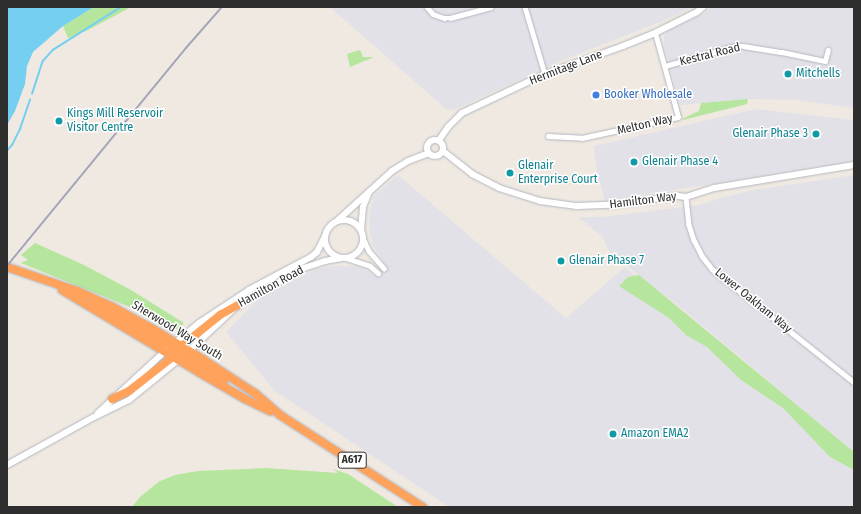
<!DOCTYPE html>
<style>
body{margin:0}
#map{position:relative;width:861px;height:514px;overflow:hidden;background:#efe9e1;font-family:"Fira Sans Condensed",sans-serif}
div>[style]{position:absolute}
.industrial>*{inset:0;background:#e3e1e8}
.green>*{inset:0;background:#b6e59e}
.water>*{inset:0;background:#75cff0}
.stream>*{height:1.5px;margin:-0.75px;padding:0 0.75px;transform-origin:0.75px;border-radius:0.75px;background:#75cff0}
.roads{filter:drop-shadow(0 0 1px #b4b7c1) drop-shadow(0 0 1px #b4b7c1)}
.street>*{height:4.5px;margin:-2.25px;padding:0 2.25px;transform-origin:2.25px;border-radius:2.25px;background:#fff}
.secondary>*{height:6px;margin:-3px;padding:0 3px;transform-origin:3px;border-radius:3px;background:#fff}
.secondary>.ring{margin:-3px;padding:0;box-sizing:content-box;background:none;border:6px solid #fff;border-radius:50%}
.highway>*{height:8px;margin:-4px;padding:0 4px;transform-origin:4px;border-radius:4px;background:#ffa35c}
.rail>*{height:1.5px;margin:-0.75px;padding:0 0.75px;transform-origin:0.75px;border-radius:0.75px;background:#a3a6b8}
.dots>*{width:11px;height:11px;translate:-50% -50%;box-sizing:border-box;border:2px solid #fff;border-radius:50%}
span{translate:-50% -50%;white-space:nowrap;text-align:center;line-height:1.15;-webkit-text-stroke:3px #fff;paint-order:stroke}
.shield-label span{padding:1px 3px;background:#fff;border:1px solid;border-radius:3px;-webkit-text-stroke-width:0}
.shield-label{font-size:11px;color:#2e2e2e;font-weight:700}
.street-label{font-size:12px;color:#2e2e2e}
.culture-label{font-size:12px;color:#0d838f}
.left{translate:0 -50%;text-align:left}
.right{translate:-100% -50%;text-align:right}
.shop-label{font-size:12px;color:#366cbe}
.frame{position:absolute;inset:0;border:8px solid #2e2e2e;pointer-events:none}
</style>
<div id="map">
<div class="industrial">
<div style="clip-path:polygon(330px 7px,692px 7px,663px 21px,560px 61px,454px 110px,446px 109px)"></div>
<div style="clip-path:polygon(712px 7px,854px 7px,854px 108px,797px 100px,748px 99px,680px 105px,664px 45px,664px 36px,667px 31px,705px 13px)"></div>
<div style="clip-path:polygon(756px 109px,854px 120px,854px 161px,605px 201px,597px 173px,594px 146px)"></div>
<div style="clip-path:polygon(398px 175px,566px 318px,625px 267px,854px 456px,854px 507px,449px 507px,275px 391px,226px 332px,258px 299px,316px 269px,334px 266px,352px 266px,364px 269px,375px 276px,386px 265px,373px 246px,370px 234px,369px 215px,374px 196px)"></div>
<div style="clip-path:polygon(854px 175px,854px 452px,681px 308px,624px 264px,609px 251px,602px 236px,578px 217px,601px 217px,700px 205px,717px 199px,753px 190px)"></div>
</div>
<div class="green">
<div style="clip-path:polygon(94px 7px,131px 7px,88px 30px,68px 38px,63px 26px)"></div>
<div style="clip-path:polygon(360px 50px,363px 57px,374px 57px,350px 67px,347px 54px)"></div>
<div style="clip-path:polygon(748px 99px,747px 104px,683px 120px,682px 119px,699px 111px,701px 103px)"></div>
<div style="clip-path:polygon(35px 243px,84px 265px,131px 290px,184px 323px,178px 329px,168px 327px,147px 314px,21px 263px,28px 260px,21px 255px)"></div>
<div style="clip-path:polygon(639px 275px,854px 452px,854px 470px,830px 457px,783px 408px,741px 380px,707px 347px,686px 335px,669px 318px,619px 286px,628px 277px)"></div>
<div style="clip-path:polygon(266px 468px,338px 473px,333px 469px,348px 474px,398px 507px,132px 507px,141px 496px,160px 481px,175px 475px,198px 471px)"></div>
</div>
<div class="water">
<div style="clip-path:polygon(7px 7px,94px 7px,63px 26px,33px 52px,27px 66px,25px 84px,15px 111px,7px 125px)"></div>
</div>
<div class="stream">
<div style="left:32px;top:94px;width:35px;rotate:-72deg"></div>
<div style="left:43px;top:61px;width:15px;rotate:-48deg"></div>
<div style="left:53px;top:50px;width:80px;rotate:-32.3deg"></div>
<div style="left:7px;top:151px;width:8px;rotate:-50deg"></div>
<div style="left:12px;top:145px;width:18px;rotate:-63deg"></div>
<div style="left:20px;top:129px;width:31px;rotate:-71deg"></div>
</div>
<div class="roads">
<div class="street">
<div style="left:427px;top:7px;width:9px;rotate:49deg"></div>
<div style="left:433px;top:14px;width:12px;rotate:20deg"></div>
<div style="left:444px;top:18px;width:6px"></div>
<div style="left:450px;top:18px;width:42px;rotate:-15deg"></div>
<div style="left:525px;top:7px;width:70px;rotate:73.4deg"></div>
<div style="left:665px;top:66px;width:73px;rotate:-15.9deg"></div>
<div style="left:735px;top:46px;width:8px"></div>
<div style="left:743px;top:46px;width:39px;rotate:9deg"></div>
<div style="left:782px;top:52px;width:44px;rotate:11.8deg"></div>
<div style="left:825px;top:61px;width:11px;rotate:-75deg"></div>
<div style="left:548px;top:136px;width:34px;rotate:3deg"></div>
<div style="left:582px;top:138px;width:98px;rotate:-12.3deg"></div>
<div style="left:678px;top:117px;width:87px;rotate:-105.3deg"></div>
<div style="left:686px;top:197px;width:28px;rotate:84deg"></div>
<div style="left:689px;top:225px;width:16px;rotate:72deg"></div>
<div style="left:694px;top:240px;width:18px;rotate:63deg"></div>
<div style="left:702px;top:256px;width:18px;rotate:52deg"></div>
<div style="left:713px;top:270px;width:180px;rotate:38.5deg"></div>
<div style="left:363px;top:238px;width:14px;rotate:65deg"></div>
<div style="left:369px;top:251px;width:23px;rotate:49deg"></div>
<div style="left:346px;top:258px;width:25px;rotate:18deg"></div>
<div style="left:370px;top:266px;width:11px;rotate:41deg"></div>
</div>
<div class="secondary">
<div class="ring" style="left:427px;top:140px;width:10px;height:10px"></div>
<div style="left:439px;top:140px;width:16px;rotate:-55deg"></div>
<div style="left:448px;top:127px;width:20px;rotate:-45deg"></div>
<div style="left:462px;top:113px;width:92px;rotate:-25.2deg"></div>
<div style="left:545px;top:74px;width:83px;rotate:-19.7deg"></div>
<div style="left:623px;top:46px;width:35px;rotate:-22deg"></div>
<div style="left:655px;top:33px;width:47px;rotate:-26.6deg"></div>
<div style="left:697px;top:12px;width:8px;rotate:-40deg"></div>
<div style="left:443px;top:151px;width:37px;rotate:38deg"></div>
<div style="left:472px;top:174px;width:30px;rotate:27deg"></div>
<div style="left:499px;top:188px;width:43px;rotate:17.6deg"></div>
<div style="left:540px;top:201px;width:37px;rotate:8deg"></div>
<div style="left:577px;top:206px;width:34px;rotate:-2deg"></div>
<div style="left:611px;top:205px;width:68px;rotate:-7.7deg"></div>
<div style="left:678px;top:196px;width:8px;rotate:7deg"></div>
<div style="left:686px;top:197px;width:29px;rotate:-18deg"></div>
<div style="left:714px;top:188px;width:142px;rotate:-9.3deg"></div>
<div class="ring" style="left:325px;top:220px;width:32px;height:32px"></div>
<div style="left:338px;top:220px;width:73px;rotate:-42.2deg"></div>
<div style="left:392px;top:171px;width:19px;rotate:-32deg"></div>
<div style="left:408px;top:161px;width:22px;rotate:-21deg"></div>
<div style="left:361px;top:230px;width:23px;rotate:-85deg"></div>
<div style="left:363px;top:207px;width:16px;rotate:-68deg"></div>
<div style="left:98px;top:413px;width:90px;rotate:-42.7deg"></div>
<div style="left:164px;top:352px;width:45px;rotate:-39.6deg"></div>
<div style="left:199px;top:323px;width:60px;rotate:-33.4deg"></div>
<div style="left:249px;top:290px;width:70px;rotate:-28deg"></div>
<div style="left:311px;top:257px;width:8px;rotate:-40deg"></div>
<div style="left:317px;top:252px;width:18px;rotate:-63deg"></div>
<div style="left:7px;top:465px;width:99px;rotate:-28.9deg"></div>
<div style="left:94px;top:417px;width:39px;rotate:-26deg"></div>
<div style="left:129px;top:400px;width:77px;rotate:-39.2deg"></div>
<div style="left:189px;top:351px;width:67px;rotate:-43.2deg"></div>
<div style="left:238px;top:305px;width:76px;rotate:-29.3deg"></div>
<div style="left:304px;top:268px;width:22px;rotate:-18deg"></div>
<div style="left:325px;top:261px;width:17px;rotate:-10deg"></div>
</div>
<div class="highway">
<div style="left:7px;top:267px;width:74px;rotate:18.9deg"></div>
<div style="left:77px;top:291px;width:37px;rotate:24deg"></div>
<div style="left:111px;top:306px;width:46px;rotate:28.8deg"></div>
<div style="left:151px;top:328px;width:62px;rotate:31.1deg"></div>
<div style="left:204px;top:360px;width:62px;rotate:33.2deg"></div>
<div style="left:256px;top:394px;width:32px;rotate:41deg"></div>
<div style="left:280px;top:415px;width:170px;rotate:32.8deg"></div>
<div style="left:62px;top:290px;width:161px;rotate:31deg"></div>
<div style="left:200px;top:373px;width:52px;rotate:30deg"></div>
<div style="left:245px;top:399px;width:28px;rotate:26deg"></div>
<div style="left:93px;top:304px;width:89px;rotate:28.3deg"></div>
<div style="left:171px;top:346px;width:9px;rotate:58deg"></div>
<div style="left:176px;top:354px;width:6px;rotate:72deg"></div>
<div style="left:178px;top:346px;width:10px;rotate:53deg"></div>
<div style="left:184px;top:354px;width:48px;rotate:34deg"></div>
<div style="left:179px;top:348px;width:53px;rotate:-38.8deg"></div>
<div style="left:220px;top:315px;width:21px;rotate:-29deg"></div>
<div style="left:112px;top:399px;width:19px;rotate:-25deg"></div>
<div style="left:129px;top:391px;width:58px;rotate:-38deg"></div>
</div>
</div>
<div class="rail">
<div style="left:7px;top:266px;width:282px;rotate:-50.6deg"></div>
<div style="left:186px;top:48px;width:55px;rotate:-48.7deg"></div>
</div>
<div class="dots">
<div style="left:788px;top:74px;background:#0f9aa8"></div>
<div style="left:596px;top:95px;background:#3f7fe0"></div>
<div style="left:59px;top:121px;background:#0f9aa8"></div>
<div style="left:816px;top:134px;background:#0f9aa8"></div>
<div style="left:634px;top:162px;background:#0f9aa8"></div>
<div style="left:510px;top:173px;background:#0f9aa8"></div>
<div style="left:561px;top:261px;background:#0f9aa8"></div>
<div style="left:613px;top:434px;background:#0f9aa8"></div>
</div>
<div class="shield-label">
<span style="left:352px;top:460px">A617</span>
</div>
<div class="street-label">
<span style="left:710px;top:55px;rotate:-14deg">Kestral Road</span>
<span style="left:566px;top:68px;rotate:-21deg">Hermitage Lane</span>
<span style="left:645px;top:125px;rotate:-13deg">Melton Way</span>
<span style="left:643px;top:201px;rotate:-7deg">Hamilton Way</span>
<span style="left:271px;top:287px;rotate:-29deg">Hamilton Road</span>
<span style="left:753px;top:301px;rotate:39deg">Lower Oakham Way</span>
<span style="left:177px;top:331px;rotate:31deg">Sherwood Way South</span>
</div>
<div class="culture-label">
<span class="left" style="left:796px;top:74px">Mitchells</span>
<span class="left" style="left:67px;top:121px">Kings Mill Reservoir<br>Visitor Centre</span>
<span class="right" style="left:808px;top:134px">Glenair Phase 3</span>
<span class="left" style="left:642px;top:162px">Glenair Phase 4</span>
<span class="left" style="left:518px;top:173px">Glenair<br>Enterprise Court</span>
<span class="left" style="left:569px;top:261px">Glenair Phase 7</span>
<span class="left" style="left:621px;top:434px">Amazon EMA2</span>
</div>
<div class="shop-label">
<span class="left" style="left:604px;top:95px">Booker Wholesale</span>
</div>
<div class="frame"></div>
</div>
